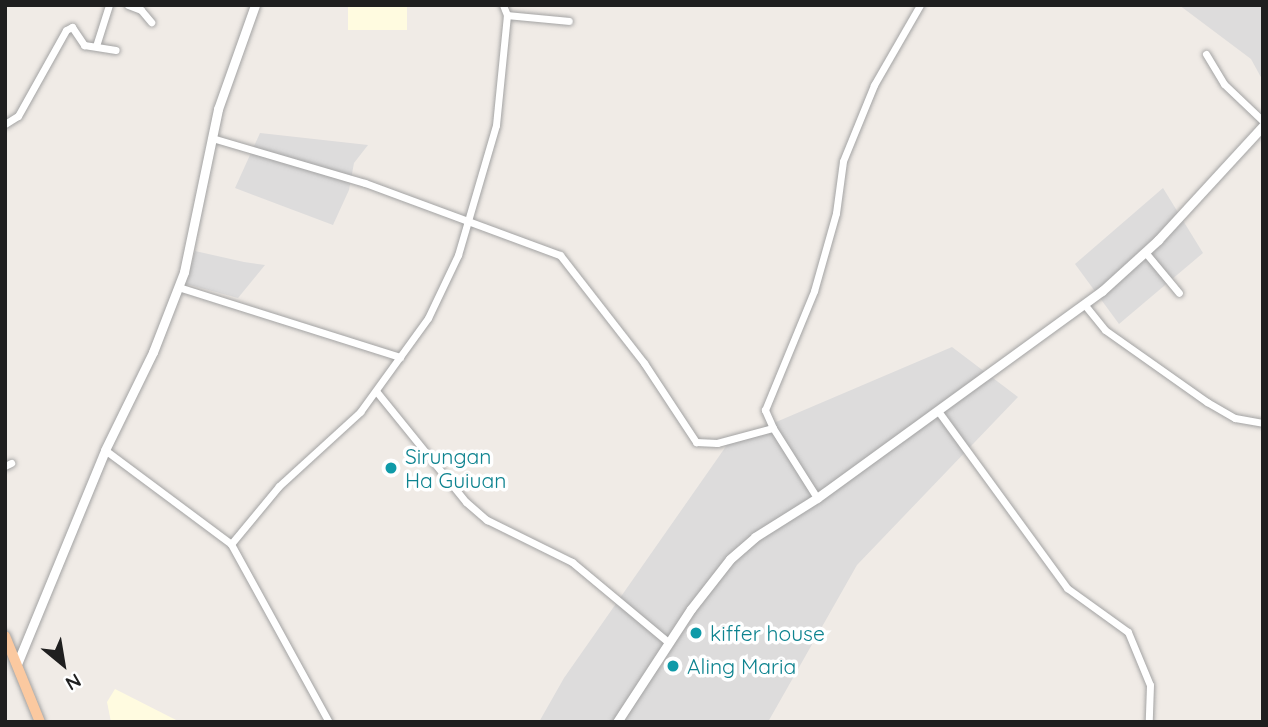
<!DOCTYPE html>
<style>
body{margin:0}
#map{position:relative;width:1268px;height:727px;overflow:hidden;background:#f0ebe6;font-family:Quicksand,sans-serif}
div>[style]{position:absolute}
.residential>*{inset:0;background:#dddcdc}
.education>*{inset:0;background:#fffbe0;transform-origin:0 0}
.roads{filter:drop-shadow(0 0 2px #a3a3a3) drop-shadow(0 0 2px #a3a3a3)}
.minor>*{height:7px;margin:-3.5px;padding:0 3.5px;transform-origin:3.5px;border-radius:3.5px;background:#fff}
.tertiary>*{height:9px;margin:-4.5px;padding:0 4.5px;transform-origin:4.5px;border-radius:4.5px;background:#fff}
.primary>*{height:10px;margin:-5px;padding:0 5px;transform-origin:5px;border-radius:5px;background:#fbc9a0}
.dots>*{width:19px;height:19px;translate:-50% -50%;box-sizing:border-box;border:4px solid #fff;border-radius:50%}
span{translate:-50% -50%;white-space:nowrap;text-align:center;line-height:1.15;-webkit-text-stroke:7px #fff;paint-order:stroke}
.culture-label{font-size:21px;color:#0d838f}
.left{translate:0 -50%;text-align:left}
.frame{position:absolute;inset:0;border:7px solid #1f1f1f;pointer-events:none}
.north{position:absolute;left:28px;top:629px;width:70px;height:70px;-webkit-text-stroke:5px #fff;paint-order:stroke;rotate:150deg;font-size:19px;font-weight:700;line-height:28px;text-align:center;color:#1f1f1f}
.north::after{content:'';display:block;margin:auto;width:24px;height:32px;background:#1f1f1f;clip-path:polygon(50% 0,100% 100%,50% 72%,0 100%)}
</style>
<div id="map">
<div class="residential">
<div style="clip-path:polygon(1179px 5px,1263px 5px,1263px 81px,1251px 59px)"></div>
<div style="clip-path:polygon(260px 133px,368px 145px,354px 163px,349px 190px,333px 225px,235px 188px)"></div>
<div style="clip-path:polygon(1163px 188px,1203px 253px,1119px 324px,1075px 264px)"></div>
<div style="clip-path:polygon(195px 251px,244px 262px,265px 265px,238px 298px,186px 284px)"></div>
<div style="clip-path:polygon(952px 347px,1018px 397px,857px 565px,768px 722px,539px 722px,564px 678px,729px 442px)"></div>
</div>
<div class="education">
<div style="left:348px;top:5px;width:59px;height:25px"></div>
<div style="clip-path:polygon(115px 689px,180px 722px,111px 722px,107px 702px)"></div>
</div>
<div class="roads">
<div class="minor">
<div style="left:128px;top:5px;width:14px;rotate:21deg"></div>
<div style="left:141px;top:10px;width:16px;rotate:50deg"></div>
<div style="left:507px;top:15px;width:62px;rotate:5.5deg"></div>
<div style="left:96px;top:46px;width:43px;rotate:-72.4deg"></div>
<div style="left:1206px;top:54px;width:35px;rotate:59deg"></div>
<div style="left:1224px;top:84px;width:54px;rotate:43.5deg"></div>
<div style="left:5px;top:124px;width:15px;rotate:-32deg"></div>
<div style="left:18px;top:116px;width:98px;rotate:-60.8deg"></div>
<div style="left:66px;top:30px;width:7px;rotate:-27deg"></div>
<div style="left:72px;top:27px;width:22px;rotate:56deg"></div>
<div style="left:84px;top:45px;width:32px;rotate:9deg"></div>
<div style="left:212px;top:138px;width:159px;rotate:16.4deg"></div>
<div style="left:365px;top:183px;width:208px;rotate:20.3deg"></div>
<div style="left:560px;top:255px;width:137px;rotate:52.1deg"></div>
<div style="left:644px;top:363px;width:95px;rotate:56.6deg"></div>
<div style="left:696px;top:442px;width:21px;rotate:3deg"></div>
<div style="left:717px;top:443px;width:58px;rotate:-15deg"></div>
<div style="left:773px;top:428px;width:83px;rotate:57.8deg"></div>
<div style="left:1145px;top:252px;width:53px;rotate:50.3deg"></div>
<div style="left:178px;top:287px;width:233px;rotate:17.5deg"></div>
<div style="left:1084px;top:304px;width:33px;rotate:51deg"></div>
<div style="left:1105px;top:330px;width:125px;rotate:35.2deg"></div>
<div style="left:1207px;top:402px;width:32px;rotate:30deg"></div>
<div style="left:1235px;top:418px;width:28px;rotate:10deg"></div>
<div style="left:376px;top:391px;width:143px;rotate:51deg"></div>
<div style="left:466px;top:502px;width:28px;rotate:41deg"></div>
<div style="left:487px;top:520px;width:95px;rotate:26.3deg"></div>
<div style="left:572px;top:562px;width:125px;rotate:39.8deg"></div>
<div style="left:938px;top:411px;width:219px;rotate:53.9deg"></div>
<div style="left:1067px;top:588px;width:75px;rotate:35.8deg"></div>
<div style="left:1128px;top:632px;width:57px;rotate:67.5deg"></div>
<div style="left:1150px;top:685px;width:37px;rotate:92deg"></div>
<div style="left:773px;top:428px;width:20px;rotate:-114deg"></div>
<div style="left:765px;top:410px;width:129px;rotate:-67.6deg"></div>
<div style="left:814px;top:291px;width:81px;rotate:-74.2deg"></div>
<div style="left:836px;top:213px;width:52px;rotate:-82.3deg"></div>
<div style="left:843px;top:161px;width:82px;rotate:-67.8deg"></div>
<div style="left:874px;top:85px;width:92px;rotate:-60.1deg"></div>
<div style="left:105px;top:450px;width:157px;rotate:36.7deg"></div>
<div style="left:231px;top:544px;width:203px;rotate:61.2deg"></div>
<div style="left:5px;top:466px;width:7px;rotate:-27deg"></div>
<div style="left:231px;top:544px;width:75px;rotate:-50.4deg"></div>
<div style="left:279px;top:486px;width:110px;rotate:-42.4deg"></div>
<div style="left:360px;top:412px;width:116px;rotate:-54.1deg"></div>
<div style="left:428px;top:318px;width:70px;rotate:-64.5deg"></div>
<div style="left:458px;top:255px;width:135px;rotate:-73.7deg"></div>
<div style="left:496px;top:125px;width:111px;rotate:-84.3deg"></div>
<div style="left:507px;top:15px;width:11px;rotate:-112deg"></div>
</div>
<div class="tertiary">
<div style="left:17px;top:664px;width:231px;rotate:-67.6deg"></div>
<div style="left:105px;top:450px;width:109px;rotate:-63.9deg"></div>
<div style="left:153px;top:352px;width:86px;rotate:-68.8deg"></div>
<div style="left:184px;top:272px;width:167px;rotate:-78.2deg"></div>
<div style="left:218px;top:109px;width:110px;rotate:-70.4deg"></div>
<div style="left:617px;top:722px;width:135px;rotate:-56.8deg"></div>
<div style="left:691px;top:609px;width:63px;rotate:-52deg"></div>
<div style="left:730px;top:559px;width:33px;rotate:-41deg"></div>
<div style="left:755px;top:537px;width:73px;rotate:-32.2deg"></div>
<div style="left:817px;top:498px;width:352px;rotate:-36deg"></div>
<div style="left:1102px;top:291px;width:76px;rotate:-42.3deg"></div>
<div style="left:1158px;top:240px;width:155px;rotate:-47.4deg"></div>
</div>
<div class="primary">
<div style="left:5px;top:636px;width:93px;rotate:67.9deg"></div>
</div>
</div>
<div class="dots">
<div style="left:391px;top:468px;background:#0f9aa8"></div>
<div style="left:696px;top:633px;background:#0f9aa8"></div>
<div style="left:673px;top:666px;background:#0f9aa8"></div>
</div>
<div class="culture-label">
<span class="left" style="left:405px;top:468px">Sirungan<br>Ha Guiuan</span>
<span class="left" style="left:710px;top:633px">kiffer house</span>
<span class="left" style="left:687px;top:666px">Aling Maria</span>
</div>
<div class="frame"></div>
<div class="north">N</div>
</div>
